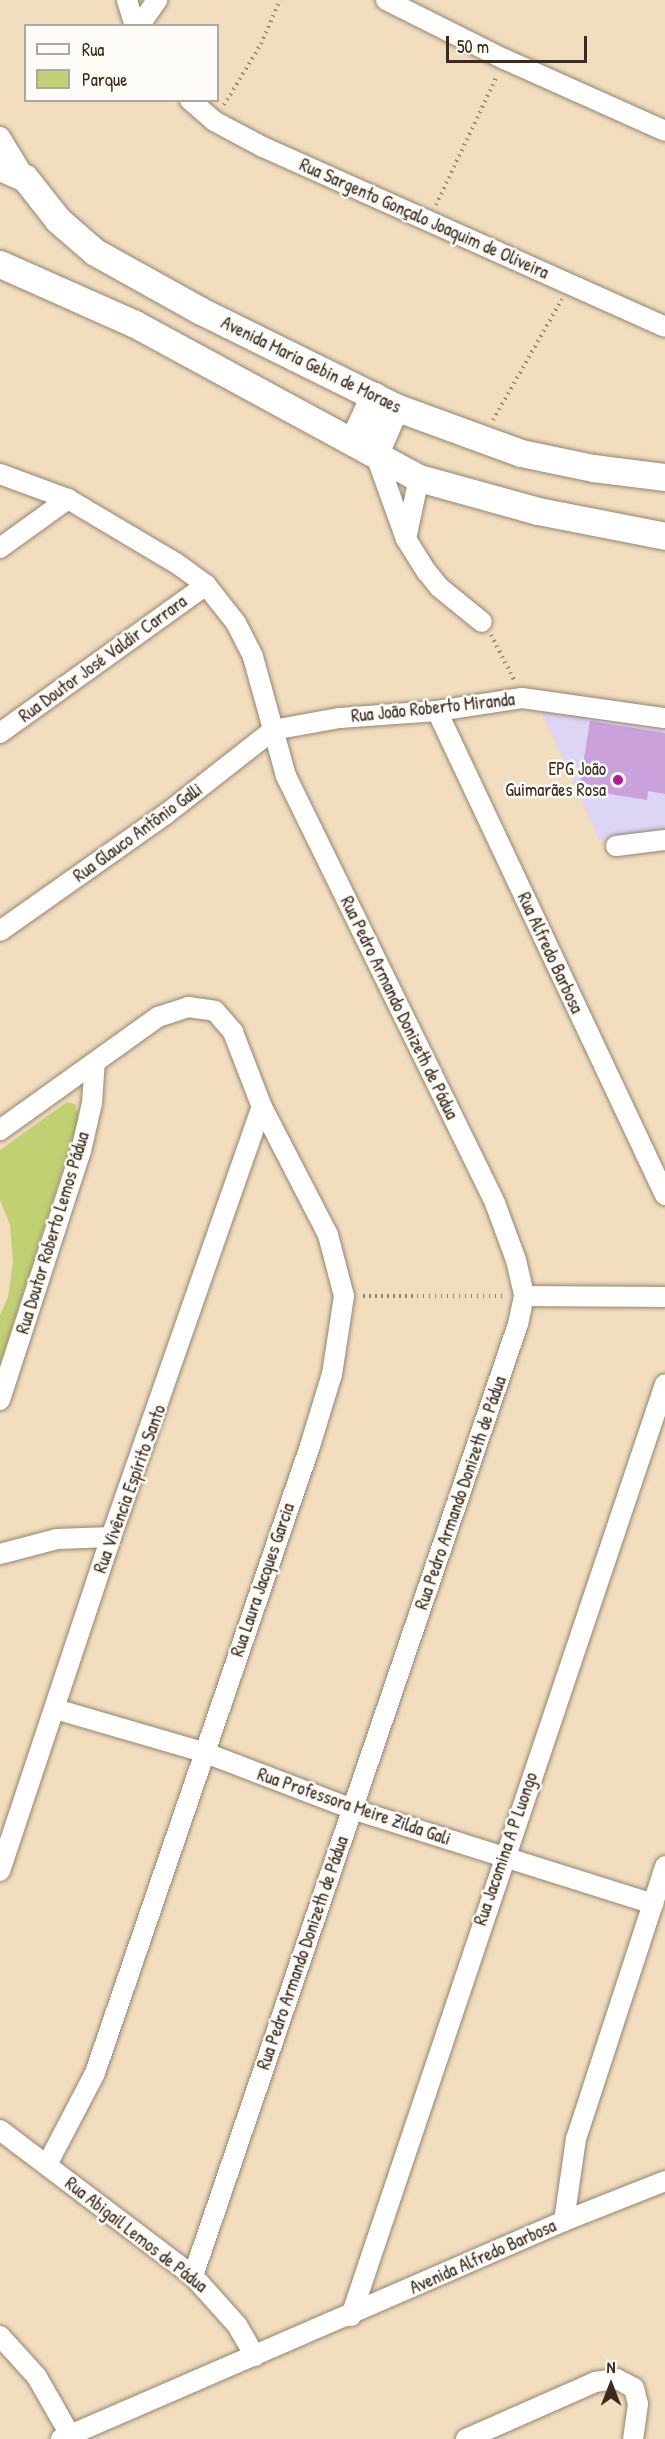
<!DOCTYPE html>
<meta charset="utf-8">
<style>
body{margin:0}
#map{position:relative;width:665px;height:2439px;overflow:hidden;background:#f2ddbf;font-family:"Patrick Hand",sans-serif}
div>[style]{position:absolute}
.built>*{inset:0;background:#ddd5f6}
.green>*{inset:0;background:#c0d073}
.building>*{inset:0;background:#cba1dc}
.path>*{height:4px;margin-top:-2px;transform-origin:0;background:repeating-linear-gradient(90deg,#96846e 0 1.5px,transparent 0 6px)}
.roads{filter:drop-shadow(0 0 2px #96846e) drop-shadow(0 0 2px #96846e)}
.minor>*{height:20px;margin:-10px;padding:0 10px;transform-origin:10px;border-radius:10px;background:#fff}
.secondary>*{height:27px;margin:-13.5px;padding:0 13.5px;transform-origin:13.5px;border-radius:13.5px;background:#fff}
.dots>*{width:16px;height:16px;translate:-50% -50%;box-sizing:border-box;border:3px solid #fdfcf7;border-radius:50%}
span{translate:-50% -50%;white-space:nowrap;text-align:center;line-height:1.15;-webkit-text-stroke:5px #fdfcf7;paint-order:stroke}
.street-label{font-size:18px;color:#3b2a1e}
.poi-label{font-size:18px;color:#3b2a1e}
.right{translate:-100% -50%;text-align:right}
.legend{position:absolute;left:24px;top:24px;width:195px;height:78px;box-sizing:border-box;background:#fdfcf7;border:2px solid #afa8a0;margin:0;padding:8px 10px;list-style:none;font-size:18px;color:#3b2a1e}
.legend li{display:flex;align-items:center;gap:12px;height:30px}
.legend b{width:30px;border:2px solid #afa8a0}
.north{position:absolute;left:581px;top:2355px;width:60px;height:60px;-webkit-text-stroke:4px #fdfcf7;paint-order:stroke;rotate:0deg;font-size:16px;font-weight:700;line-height:24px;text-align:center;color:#3b2a1e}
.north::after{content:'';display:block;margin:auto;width:21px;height:27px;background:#3b2a1e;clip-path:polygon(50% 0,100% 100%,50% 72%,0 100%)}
.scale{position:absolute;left:446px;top:36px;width:141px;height:27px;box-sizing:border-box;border:3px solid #3b2a1e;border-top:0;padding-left:8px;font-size:18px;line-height:21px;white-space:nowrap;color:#3b2a1e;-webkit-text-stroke:4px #fdfcf7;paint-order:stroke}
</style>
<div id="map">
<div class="built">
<div style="clip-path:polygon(541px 710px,665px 729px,665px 830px,599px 840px)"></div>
</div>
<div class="green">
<div style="clip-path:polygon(67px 1102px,75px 1104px,79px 1118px,0 1364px,0 1315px,8px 1297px,13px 1262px,10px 1225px,0 1200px,0 1150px)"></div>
</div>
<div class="building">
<div style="clip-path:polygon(590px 721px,665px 733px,665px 794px,648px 791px,647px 800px,579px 789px)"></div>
</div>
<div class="path">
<div style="left:224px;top:105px;width:71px;rotate:-58.8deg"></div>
<div style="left:261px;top:44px;width:48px;rotate:-66.6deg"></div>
<div style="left:436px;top:205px;width:143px;rotate:-64.7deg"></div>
<div style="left:493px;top:420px;width:139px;rotate:-60.3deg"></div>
<div style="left:491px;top:635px;width:53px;rotate:62.9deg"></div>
<div style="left:363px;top:1296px;width:142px"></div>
</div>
<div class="roads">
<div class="minor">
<div style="left:127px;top:0;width:27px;rotate:73deg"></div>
<div style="left:386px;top:0;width:132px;rotate:26.6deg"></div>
<div style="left:504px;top:59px;width:176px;rotate:24.1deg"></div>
<div style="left:139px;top:26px;width:32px;rotate:-55deg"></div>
<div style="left:190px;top:100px;width:32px;rotate:41deg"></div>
<div style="left:214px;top:121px;width:55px;rotate:28deg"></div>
<div style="left:263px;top:147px;width:440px;rotate:24.1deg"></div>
<div style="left:0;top:137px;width:48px;rotate:58.6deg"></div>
<div style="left:375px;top:453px;width:91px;rotate:70.2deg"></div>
<div style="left:406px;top:539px;width:39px;rotate:58deg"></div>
<div style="left:427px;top:572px;width:19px;rotate:51deg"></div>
<div style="left:439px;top:587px;width:55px;rotate:39.1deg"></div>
<div style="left:0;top:474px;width:72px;rotate:20.2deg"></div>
<div style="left:68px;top:499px;width:126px;rotate:30.7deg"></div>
<div style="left:176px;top:563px;width:37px;rotate:36deg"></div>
<div style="left:206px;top:585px;width:48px;rotate:51.7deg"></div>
<div style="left:236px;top:623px;width:38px;rotate:63deg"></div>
<div style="left:253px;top:657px;width:123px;rotate:74.5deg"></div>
<div style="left:286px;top:776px;width:475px;rotate:63.9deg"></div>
<div style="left:495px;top:1203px;width:61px;rotate:69.8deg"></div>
<div style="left:516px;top:1260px;width:37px;rotate:77deg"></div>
<div style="left:524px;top:1296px;width:29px;rotate:102deg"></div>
<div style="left:518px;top:1324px;width:1006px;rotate:108.85deg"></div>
<div style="left:406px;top:539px;width:62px;rotate:-78deg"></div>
<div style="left:0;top:548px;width:84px;rotate:-35.8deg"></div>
<div style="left:437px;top:711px;width:535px;rotate:64.78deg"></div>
<div style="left:0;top:733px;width:254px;rotate:-35.7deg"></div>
<div style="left:616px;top:846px;width:49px;rotate:-7deg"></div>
<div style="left:0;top:931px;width:203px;rotate:-35.2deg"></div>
<div style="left:166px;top:814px;width:136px;rotate:-38.1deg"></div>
<div style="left:273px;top:730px;width:68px;rotate:-10.2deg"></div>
<div style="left:340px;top:718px;width:97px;rotate:-4.1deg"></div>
<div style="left:437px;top:711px;width:86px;rotate:-8.7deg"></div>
<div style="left:522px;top:698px;width:144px;rotate:8deg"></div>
<div style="left:0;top:1130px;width:194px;rotate:-35.6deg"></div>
<div style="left:158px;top:1017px;width:32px;rotate:-18deg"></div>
<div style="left:188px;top:1007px;width:27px;rotate:8deg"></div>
<div style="left:215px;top:1011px;width:28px;rotate:49deg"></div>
<div style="left:233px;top:1032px;width:80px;rotate:68.9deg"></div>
<div style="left:262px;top:1107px;width:144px;rotate:62.7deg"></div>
<div style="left:328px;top:1235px;width:63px;rotate:75.3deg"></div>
<div style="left:344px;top:1296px;width:79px;rotate:98.7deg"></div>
<div style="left:332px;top:1374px;width:75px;rotate:107deg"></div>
<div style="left:310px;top:1446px;width:663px;rotate:108.93deg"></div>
<div style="left:95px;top:2073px;width:104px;rotate:117.6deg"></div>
<div style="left:524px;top:1296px;width:140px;rotate:0.4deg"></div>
<div style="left:0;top:1400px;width:262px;rotate:-72deg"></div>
<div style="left:81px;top:1151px;width:49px;rotate:-77.1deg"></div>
<div style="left:92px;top:1103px;width:39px;rotate:-86deg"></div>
<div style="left:0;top:1554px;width:59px;rotate:-14.7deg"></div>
<div style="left:57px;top:1539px;width:54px;rotate:-2.1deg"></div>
<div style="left:55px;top:1709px;width:154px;rotate:16.2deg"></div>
<div style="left:203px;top:1752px;width:160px;rotate:20.9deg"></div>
<div style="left:352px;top:1809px;width:316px;rotate:17.5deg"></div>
<div style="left:0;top:1871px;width:352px;rotate:-71.6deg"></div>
<div style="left:111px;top:1537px;width:456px;rotate:-70.7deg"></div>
<div style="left:0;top:2130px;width:242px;rotate:37.1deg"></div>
<div style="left:193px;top:2276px;width:66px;rotate:48.1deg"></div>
<div style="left:237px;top:2325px;width:36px;rotate:60deg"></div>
<div style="left:564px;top:2221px;width:83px;rotate:-81.7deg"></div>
<div style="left:576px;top:2139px;width:287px;rotate:-71.9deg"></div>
<div style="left:351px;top:2316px;width:983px;rotate:-71.38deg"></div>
<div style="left:0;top:2336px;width:55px;rotate:47.9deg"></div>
<div style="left:37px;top:2377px;width:64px;rotate:60.3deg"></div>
<div style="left:61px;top:2439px;width:548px;rotate:-23.43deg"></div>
<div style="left:564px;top:2221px;width:109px;rotate:-21.6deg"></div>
<div style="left:466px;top:2439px;width:141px;rotate:-23.8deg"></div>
<div style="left:595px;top:2382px;width:22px;rotate:-8deg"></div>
<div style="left:617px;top:2379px;width:19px;rotate:28deg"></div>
<div style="left:634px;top:2388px;width:16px;rotate:76deg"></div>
<div style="left:638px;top:2404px;width:35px;rotate:98deg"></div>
</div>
<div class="secondary">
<div style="left:0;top:167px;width:27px;rotate:24deg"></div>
<div style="left:25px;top:178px;width:53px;rotate:51.8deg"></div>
<div style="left:58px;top:220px;width:49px;rotate:40.9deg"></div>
<div style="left:95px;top:252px;width:121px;rotate:29.1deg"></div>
<div style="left:201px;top:311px;width:216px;rotate:26.3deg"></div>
<div style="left:395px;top:407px;width:134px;rotate:20.1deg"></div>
<div style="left:521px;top:453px;width:74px;rotate:11.8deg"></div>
<div style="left:593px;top:468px;width:73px;rotate:7.1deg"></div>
<div style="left:0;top:264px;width:148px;rotate:24deg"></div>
<div style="left:135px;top:324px;width:323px;rotate:28.5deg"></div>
<div style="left:419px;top:478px;width:123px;rotate:15.5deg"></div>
<div style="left:538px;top:511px;width:129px;rotate:11.1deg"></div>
<div style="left:353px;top:441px;width:50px;rotate:-65deg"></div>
<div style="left:375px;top:453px;width:50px;rotate:-66.5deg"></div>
</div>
</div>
<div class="dots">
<div style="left:618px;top:780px;background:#b5179e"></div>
</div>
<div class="street-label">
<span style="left:424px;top:219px;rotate:24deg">Rua Sargento Gonçalo Joaquim de Oliveira</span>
<span style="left:311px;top:365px;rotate:26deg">Avenida Maria Gebin de Moraes</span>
<span style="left:103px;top:659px;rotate:-36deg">Rua Doutor José Valdir Carrara</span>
<span style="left:433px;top:708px;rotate:-6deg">Rua João Roberto Miranda</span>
<span style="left:138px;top:833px;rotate:-36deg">Rua Glauco Antônio Galli</span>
<span style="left:550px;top:953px;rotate:65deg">Rua Alfredo Barbosa</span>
<span style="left:399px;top:1008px;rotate:64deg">Rua Pedro Armando Donizeth de Pádua</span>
<span style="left:53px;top:1233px;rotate:-73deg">Rua Doutor Roberto Lemos Pádua</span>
<span style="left:130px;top:1489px;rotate:-70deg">Rua Vivência Espírito Santo</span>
<span style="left:461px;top:1493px;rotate:-71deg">Rua Pedro Armando Donizeth de Pádua</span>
<span style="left:263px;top:1580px;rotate:-71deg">Rua Laura Jacques Garcia</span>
<span style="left:354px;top:1807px;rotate:19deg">Rua Professora Meire Zilda Gali</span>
<span style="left:506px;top:1849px;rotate:-71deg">Rua Jacomina A P Luongo</span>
<span style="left:303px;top:1953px;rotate:-71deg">Rua Pedro Armando Donizeth de Pádua</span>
<span style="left:136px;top:2235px;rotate:38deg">Rua Abigail Lemos de Pádua</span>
<span style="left:483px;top:2257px;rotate:-24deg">Avenida Alfredo Barbosa</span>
</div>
<div class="poi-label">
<span class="right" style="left:606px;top:780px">EPG João<br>Guimarães Rosa</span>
</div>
<ul class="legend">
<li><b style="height:8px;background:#fff"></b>Rua</li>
<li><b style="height:16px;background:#c0d073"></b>Parque</li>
</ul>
<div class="north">N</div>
<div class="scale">50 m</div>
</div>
